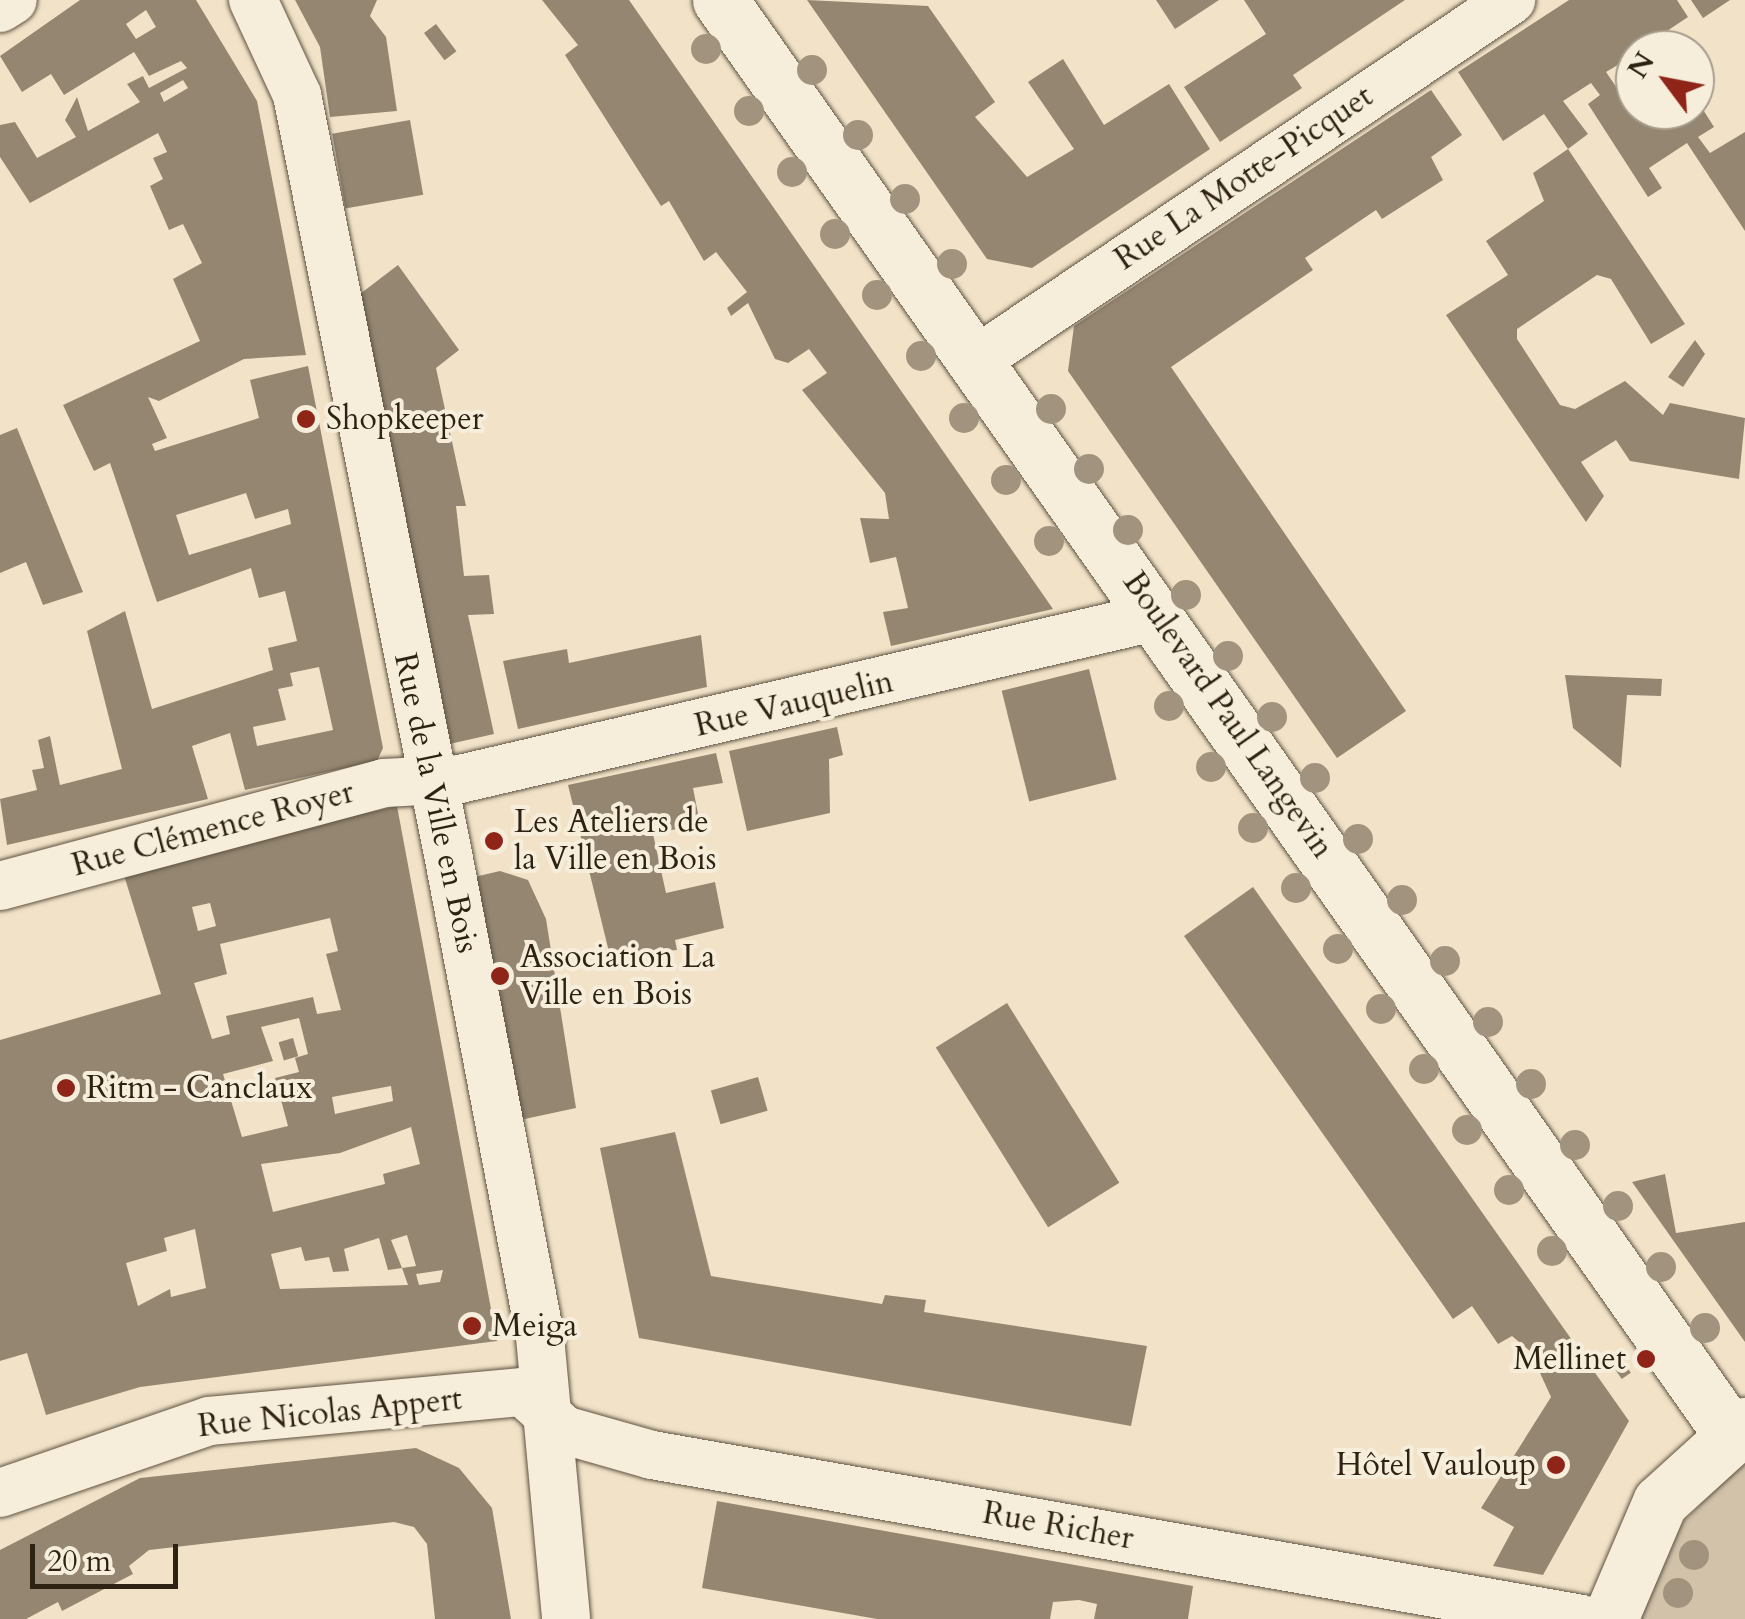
<!DOCTYPE html>
<meta charset="utf-8">
<style>
body{margin:0}
#map{position:relative;width:1745px;height:1619px;overflow:hidden;background:#f2e3c8;font-family:Cardo,serif}
div>[style]{position:absolute}
.green>*{inset:0;background:#d1c2a9}
.building>*{inset:0;background:#948671;transform-origin:0 0}
.roads{filter:drop-shadow(0 0 2px #5f5240) drop-shadow(0 0 2px #5f5240)}
.street>*{height:48px;margin:-24px;padding:0 24px;transform-origin:24px;border-radius:24px;background:#f7eddb}
.secondary>*{height:55px;margin:-27.5px;padding:0 27.5px;transform-origin:27.5px;border-radius:27.5px;background:#f7eddb}
.trees>*{width:30px;height:30px;margin:-15px;border-radius:50%;background:#a1937d}
.dots>*{width:28px;height:28px;translate:-50% -50%;box-sizing:border-box;border:5px solid #f7eddb;border-radius:50%}
span{translate:-50% -50%;white-space:nowrap;text-align:center;line-height:1.15;-webkit-text-stroke:8px #f7eddb;paint-order:stroke}
.street-label{font-size:32px;color:#2e2212}
.poi-label{font-size:32px;color:#2e2212}
.left{translate:0 -50%;text-align:left}
.right{translate:-100% -50%;text-align:right}
.north{position:absolute;left:1615px;top:30px;width:100px;height:100px;box-sizing:border-box;background:#f7eddb;border:2px solid #a79c8b;border-radius:50%;rotate:302deg;font-size:28px;font-weight:700;line-height:40px;text-align:center;color:#2e2212}
.north::after{content:'';display:block;margin:auto;width:35px;height:45px;background:#8f2418;clip-path:polygon(50% 0,100% 100%,50% 72%,0 100%)}
.scale{position:absolute;left:30px;top:1544px;width:148px;height:45px;box-sizing:border-box;border:5px solid #2e2212;border-top:0;padding-left:12px;font-size:30px;line-height:35px;white-space:nowrap;color:#2e2212;-webkit-text-stroke:8px #f7eddb;paint-order:stroke}
</style>
<div id="map">
<div class="green">
<div style="clip-path:polygon(1745px 1460px,1745px 1619px,1639px 1619px,1677px 1528px)"></div>
</div>
<div class="building">
<div style="clip-path:polygon(evenodd,80px 0,196px 0,257px 101px,306px 355px,244px 359px,159px 401px,148px 397px,167px 438px,152px 444px,155px 451px,259px 418px,250px 380px,308px 366px,383px 748px,377px 761px,245px 790px,230px 733px,192px 746px,208px 799px,7px 845px,0 799px,37px 790px,32px 770px,44px 768px,38px 740px,50px 736px,60px 785px,122px 769px,87px 631px,125px 611px,152px 709px,273px 670px,268px 648px,297px 641px,285px 591px,259px 598px,251px 568px,157px 602px,110px 463px,94px 471px,63px 405px,200px 341px,173px 279px,202px 263px,183px 224px,169px 230px,150px 186px,163px 179px,153px 158px,167px 152px,158px 133px,30px 203px,0 157px,0 125px,15px 122px,37px 158px,76px 137px,65px 120px,77px 97px,88px 131px,140px 102px,127px 84px,143px 76px,149px 88px,187px 68px,181px 61px,149px 76px,134px 52px,64px 95px,51px 74px,22px 92px,0 56px,80px 0,146px 10px,156px 27px,136px 39px,126px 24px,146px 10px,80px 0,183px 80px,188px 88px,164px 102px,160px 93px,183px 80px,80px 0,246px 493px,255px 519px,288px 509px,291px 524px,189px 555px,176px 515px,246px 493px,80px 0,319px 667px,333px 730px,257px 746px,253px 727px,286px 720px,278px 689px,293px 686px,290px 673px,319px 667px)"></div>
<div style="clip-path:polygon(295px 0,377px 0,370px 16px,386px 37px,397px 111px,330px 117px,320px 47px)"></div>
<div style="clip-path:polygon(542px 0,629px 0,1053px 609px,891px 646px,883px 612px,908px 608px,896px 557px,870px 563px,860px 518px,889px 519px,885px 493px,802px 390px,827px 373px,809px 349px,788px 363px,775px 359px,748px 303px,731px 316px,727px 308px,747px 292px,716px 252px,704px 261px,669px 201px,661px 206px,565px 55px,578px 45px)"></div>
<div style="clip-path:polygon(807px 0,928px 6px,995px 102px,975px 117px,1027px 177px,1074px 149px,1028px 82px,1063px 59px,1104px 125px,1169px 84px,1210px 149px,1032px 268px,987px 259px)"></div>
<div style="clip-path:polygon(1156px 0,1219px 0,1175px 29px)"></div>
<div style="clip-path:polygon(1244px 0,1405px 0,1293px 75px,1302px 88px,1220px 142px,1184px 87px,1266px 34px)"></div>
<div style="clip-path:polygon(1569px 0,1677px 0,1688px 17px,1655px 39px,1663px 50px,1635px 50px,1635px 63px,1631px 57px,1606px 72px,1632px 110px,1695px 110px,1695px 97px,1714px 127px,1698px 137px,1710px 153px,1745px 132px,1745px 231px,1687px 143px,1649px 168px,1662px 188px,1648px 197px,1588px 104px,1600px 95px,1591px 83px,1563px 101px,1588px 134px,1568px 149px,1544px 114px,1503px 141px,1458px 72px)"></div>
<div style="clip-path:polygon(1691px 0,1730px 0,1703px 18px)"></div>
<div style="left:436px;top:24px;width:34px;height:15px;rotate:53deg"></div>
<div style="clip-path:polygon(1431px 90px,1462px 135px,1431px 157px,1443px 180px,1382px 219px,1376px 210px,1305px 258px,1313px 270px,1171px 367px,1406px 711px,1337px 758px,1068px 371px,1074px 326px)"></div>
<div style="left:410px;top:120px;width:76px;height:79px;rotate:80deg"></div>
<div style="clip-path:polygon(1568px 149px,1685px 324px,1651px 344px,1611px 279px,1597px 275px,1517px 329px,1517px 339px,1560px 405px,1575px 409px,1625px 381px,1663px 415px,1670px 403px,1745px 418px,1739px 479px,1630px 461px,1616px 440px,1581px 462px,1604px 496px,1586px 522px,1446px 315px,1508px 275px,1486px 241px,1544px 201px,1533px 173px)"></div>
<div style="clip-path:polygon(398px 265px,459px 350px,436px 368px,466px 506px,456px 506px,464px 576px,489px 575px,494px 614px,468px 615px,494px 734px,445px 745px,360px 294px)"></div>
<div style="clip-path:polygon(1695px 340px,1705px 354px,1683px 387px,1668px 377px)"></div>
<div style="clip-path:polygon(17px 428px,83px 592px,43px 605px,26px 562px,0 573px,0 435px)"></div>
<div style="clip-path:polygon(701px 635px,707px 687px,518px 729px,503px 661px,567px 649px,569px 663px)"></div>
<div style="left:1089px;top:669px;width:114px;height:90px;rotate:76deg"></div>
<div style="clip-path:polygon(1565px 675px,1662px 679px,1661px 696px,1627px 695px,1621px 768px,1573px 728px)"></div>
<div style="clip-path:polygon(837px 727px,843px 755px,829px 759px,830px 813px,747px 831px,729px 751px)"></div>
<div style="clip-path:polygon(716px 753px,723px 783px,693px 788px,700px 824px,653px 834px,666px 893px,715px 882px,724px 928px,675px 940px,677px 950px,610px 956px,568px 785px)"></div>
<div style="clip-path:polygon(evenodd,397px 806px,497px 1341px,140px 1387px,46px 1415px,27px 1353px,0 1361px,0 1040px,161px 994px,122px 869px,397px 806px,210px 903px,216px 926px,198px 931px,192px 907px,210px 903px,397px 806px,330px 918px,338px 951px,326px 954px,341px 1010px,317px 1014px,313px 997px,226px 1016px,230px 1034px,212px 1039px,194px 983px,227px 974px,220px 944px,330px 918px,397px 806px,299px 1018px,308px 1054px,295px 1058px,299px 1072px,275px 1078px,288px 1126px,242px 1137px,223px 1074px,273px 1061px,261px 1027px,299px 1018px,397px 806px,391px 1086px,393px 1101px,335px 1114px,332px 1097px,391px 1086px,397px 806px,411px 1127px,420px 1164px,383px 1174px,385px 1184px,273px 1212px,261px 1164px,340px 1153px,411px 1127px,397px 806px,195px 1229px,206px 1288px,171px 1297px,170px 1289px,138px 1306px,126px 1263px,167px 1251px,164px 1238px,195px 1229px,397px 806px,407px 1235px,416px 1266px,402px 1268px,408px 1285px,280px 1289px,271px 1254px,301px 1247px,305px 1261px,329px 1257px,333px 1272px,349px 1271px,344px 1249px,379px 1238px,388px 1270px,402px 1268px,391px 1240px,407px 1235px,397px 806px,443px 1270px,440px 1282px,419px 1285px,416px 1274px,443px 1270px)"></div>
<div style="clip-path:polygon(500px 871px,528px 880px,546px 919px,576px 1108px,520px 1120px,470px 878px)"></div>
<div style="clip-path:polygon(1253px 887px,1629px 1421px,1543px 1575px,1493px 1566px,1514px 1527px,1481px 1508px,1551px 1397px,1530px 1351px,1512px 1336px,1498px 1344px,1472px 1306px,1453px 1319px,1184px 936px)"></div>
<div style="left:1007px;top:1003px;width:212px;height:84px;rotate:58deg"></div>
<div style="left:293px;top:1038px;width:19px;height:15px;rotate:74deg"></div>
<div style="left:758px;top:1077px;width:35px;height:49px;rotate:74deg"></div>
<div style="clip-path:polygon(675px 1132px,711px 1276px,882px 1304px,885px 1295px,926px 1300px,924px 1312px,1147px 1346px,1131px 1426px,639px 1338px,600px 1148px)"></div>
<div style="clip-path:polygon(1665px 1174px,1676px 1233px,1745px 1222px,1745px 1342px,1632px 1182px)"></div>
<div style="left:1617px;top:1353px;width:24px;height:11px;rotate:55deg"></div>
<div style="clip-path:polygon(416px 1448px,459px 1468px,492px 1508px,511px 1619px,435px 1619px,427px 1544px,414px 1527px,394px 1522px,149px 1550px,129px 1566px,133px 1574px,62px 1611px,58px 1602px,26px 1619px,0 1619px,0 1550px,140px 1478px)"></div>
<div style="clip-path:polygon(717px 1501px,1193px 1586px,1188px 1619px,1094px 1619px,1097px 1604px,1079px 1600px,1053px 1602px,1050px 1619px,877px 1619px,702px 1588px)"></div>
</div>
<div class="roads">
<div class="street">
<div style="left:253px;top:0;width:105px;rotate:65.1deg"></div>
<div style="left:297px;top:95px;width:774px;rotate:78.75deg"></div>
<div style="left:448px;top:854px;width:492px;rotate:79.2deg"></div>
<div style="left:540px;top:1337px;width:283px;rotate:84.7deg"></div>
<div style="left:0;top:8px;width:15px;rotate:-32deg"></div>
<div style="left:978px;top:359px;width:643px;rotate:-33.96deg"></div>
<div style="left:0;top:886px;width:398px;rotate:-15deg"></div>
<div style="left:384px;top:783px;width:76px;rotate:-3deg"></div>
<div style="left:460px;top:779px;width:717px;rotate:-13.14deg"></div>
<div style="left:0;top:1493px;width:221px;rotate:-19deg"></div>
<div style="left:209px;top:1421px;width:315px;rotate:-5.3deg"></div>
<div style="left:523px;top:1392px;width:56px;rotate:42.8deg"></div>
<div style="left:564px;top:1430px;width:91px;rotate:15.9deg"></div>
<div style="left:652px;top:1455px;width:944px;rotate:10deg"></div>
</div>
<div class="secondary">
<div style="left:720px;top:0;width:1755px;rotate:54.82deg"></div>
<div style="left:1610px;top:1619px;width:127px;rotate:-66.9deg"></div>
<div style="left:1660px;top:1502px;width:115px;rotate:-42.2deg"></div>
</div>
</div>
<div class="trees">
<div style="left:706px;top:49px"></div>
<div style="left:812px;top:70px"></div>
<div style="left:749px;top:111px"></div>
<div style="left:858px;top:135px"></div>
<div style="left:792px;top:172px"></div>
<div style="left:905px;top:199px"></div>
<div style="left:835px;top:234px"></div>
<div style="left:952px;top:264px"></div>
<div style="left:877px;top:295px"></div>
<div style="left:921px;top:356px"></div>
<div style="left:1051px;top:409px"></div>
<div style="left:964px;top:418px"></div>
<div style="left:1089px;top:469px"></div>
<div style="left:1006px;top:480px"></div>
<div style="left:1128px;top:530px"></div>
<div style="left:1049px;top:541px"></div>
<div style="left:1186px;top:595px"></div>
<div style="left:1228px;top:656px"></div>
<div style="left:1169px;top:706px"></div>
<div style="left:1272px;top:717px"></div>
<div style="left:1211px;top:767px"></div>
<div style="left:1315px;top:778px"></div>
<div style="left:1253px;top:828px"></div>
<div style="left:1358px;top:839px"></div>
<div style="left:1296px;top:888px"></div>
<div style="left:1402px;top:900px"></div>
<div style="left:1338px;top:949px"></div>
<div style="left:1445px;top:961px"></div>
<div style="left:1381px;top:1009px"></div>
<div style="left:1488px;top:1022px"></div>
<div style="left:1424px;top:1069px"></div>
<div style="left:1531px;top:1084px"></div>
<div style="left:1467px;top:1130px"></div>
<div style="left:1575px;top:1145px"></div>
<div style="left:1509px;top:1190px"></div>
<div style="left:1618px;top:1206px"></div>
<div style="left:1552px;top:1251px"></div>
<div style="left:1661px;top:1267px"></div>
<div style="left:1705px;top:1328px"></div>
<div style="left:1694px;top:1555px"></div>
<div style="left:1678px;top:1593px"></div>
</div>
<div class="dots">
<div style="left:306px;top:419px;background:#8f2418"></div>
<div style="left:494px;top:841px;background:#8f2418"></div>
<div style="left:500px;top:976px;background:#8f2418"></div>
<div style="left:66px;top:1088px;background:#8f2418"></div>
<div style="left:472px;top:1326px;background:#8f2418"></div>
<div style="left:1646px;top:1359px;background:#8f2418"></div>
<div style="left:1556px;top:1465px;background:#8f2418"></div>
</div>
<div class="street-label">
<span style="left:1244px;top:178px;rotate:-34deg">Rue La Motte-Picquet</span>
<span style="left:794px;top:704px;rotate:-13deg">Rue Vauquelin</span>
<span style="left:1228px;top:715px;rotate:55deg">Boulevard Paul Langevin</span>
<span style="left:436px;top:803px;rotate:78deg">Rue de la Ville en Bois</span>
<span style="left:213px;top:829px;rotate:-15deg">Rue Clémence Royer</span>
<span style="left:330px;top:1413px;rotate:-6deg">Rue Nicolas Appert</span>
<span style="left:1058px;top:1526px;rotate:10deg">Rue Richer</span>
</div>
<div class="poi-label">
<span class="left" style="left:326px;top:419px">Shopkeeper</span>
<span class="left" style="left:514px;top:841px">Les Ateliers de<br>la Ville en Bois</span>
<span class="left" style="left:520px;top:976px">Association La<br>Ville en Bois</span>
<span class="left" style="left:86px;top:1088px">Ritm - Canclaux</span>
<span class="left" style="left:492px;top:1326px">Meiga</span>
<span class="right" style="left:1626px;top:1359px">Mellinet</span>
<span class="right" style="left:1536px;top:1465px">Hôtel Vauloup</span>
</div>
<div class="north">N</div>
<div class="scale">20 m</div>
</div>
